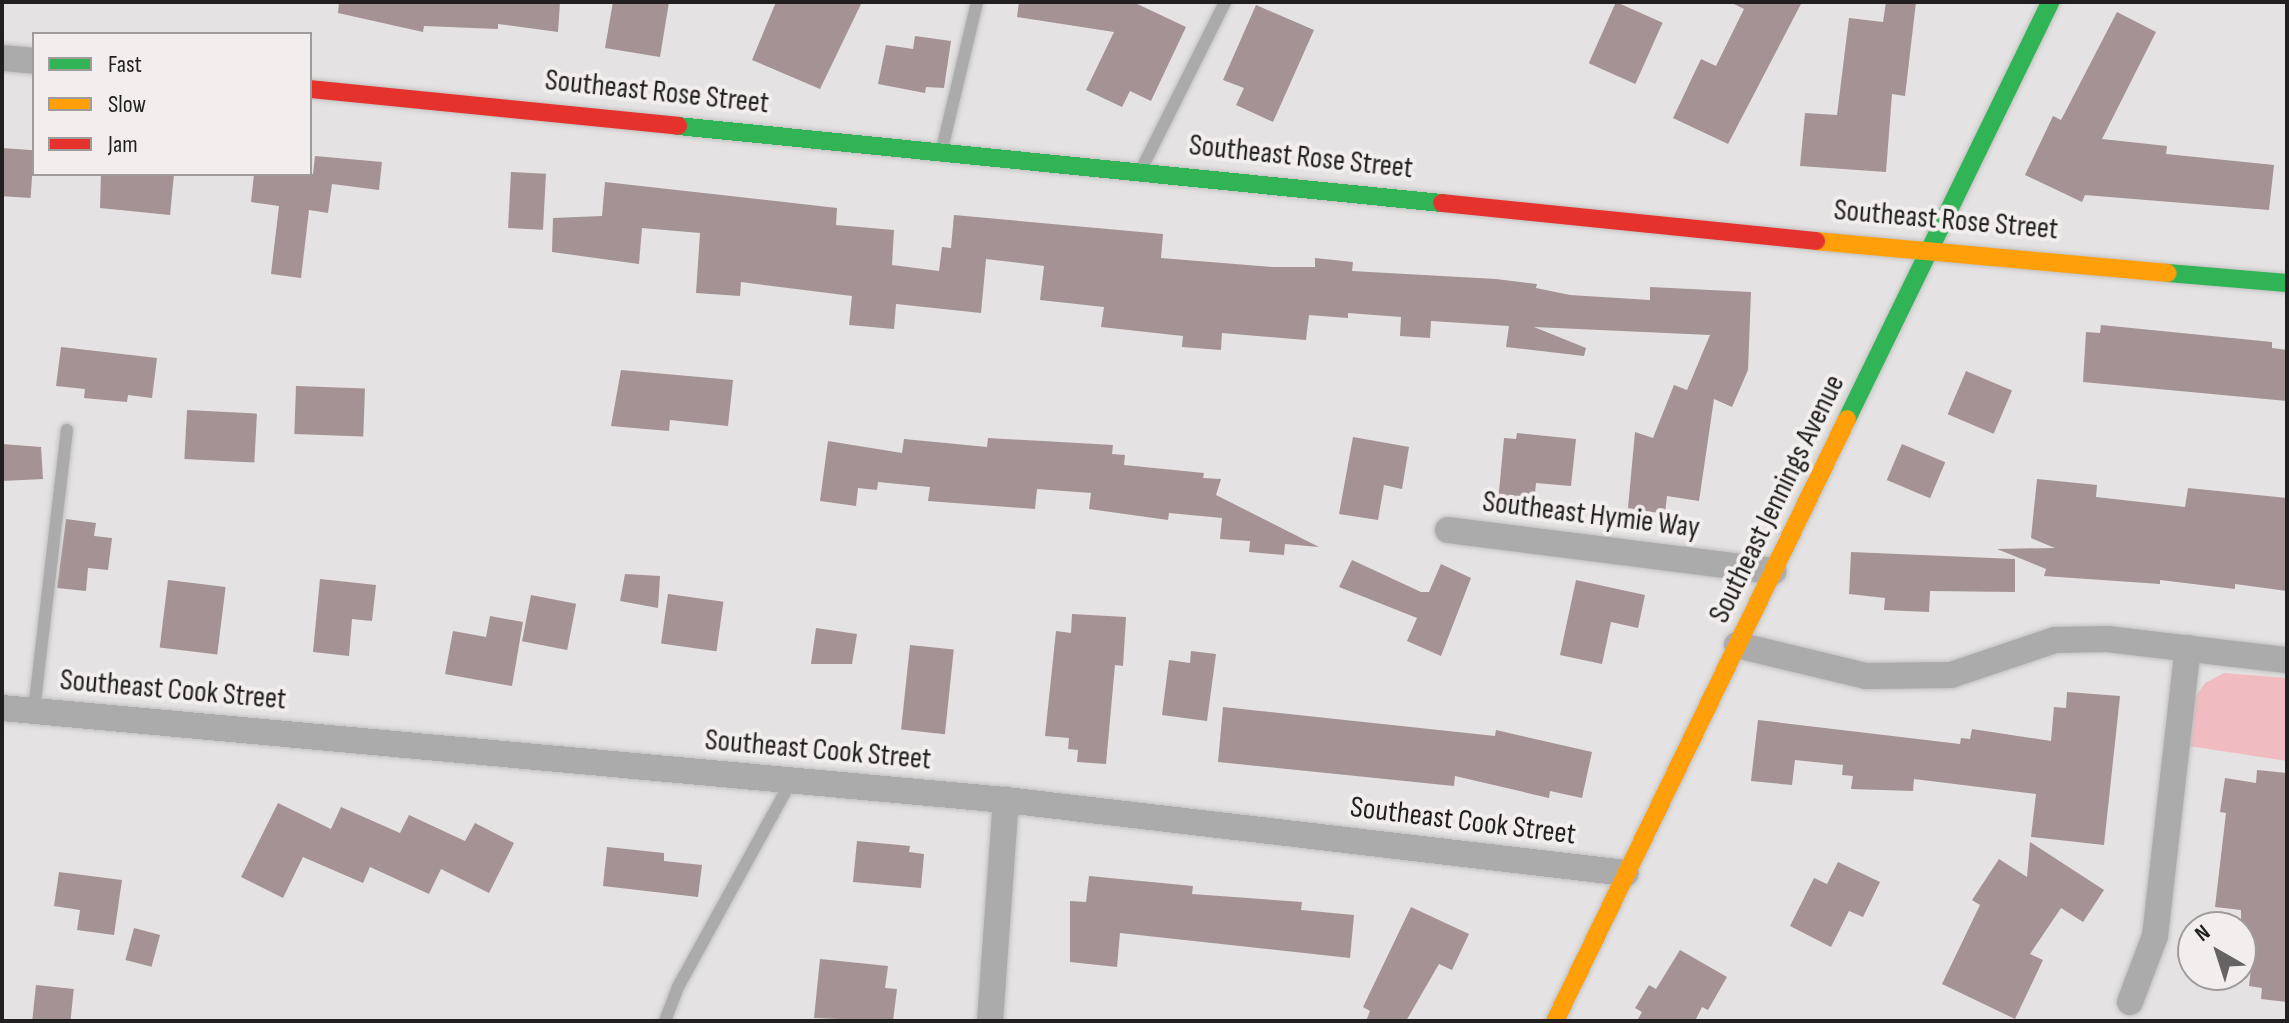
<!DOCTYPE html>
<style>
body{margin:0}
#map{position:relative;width:2289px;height:1023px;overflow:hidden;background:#e4e2e2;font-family:"Sofia Sans Condensed",sans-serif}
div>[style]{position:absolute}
.green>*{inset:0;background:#f0bcc2}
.building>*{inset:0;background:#a59295;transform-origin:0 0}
.roads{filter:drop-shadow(0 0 2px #c1bfbf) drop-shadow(0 0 2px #c1bfbf)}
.lane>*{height:12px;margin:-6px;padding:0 6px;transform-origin:6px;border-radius:6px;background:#ababab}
.street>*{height:26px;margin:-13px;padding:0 13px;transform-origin:13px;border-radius:13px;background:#ababab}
.fast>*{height:18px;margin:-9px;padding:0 9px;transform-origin:9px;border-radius:9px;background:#30b455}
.slow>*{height:18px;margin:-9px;padding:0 9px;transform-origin:9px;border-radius:9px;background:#ff9f0a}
.jam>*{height:18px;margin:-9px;padding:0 9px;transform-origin:9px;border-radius:9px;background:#e5322d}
span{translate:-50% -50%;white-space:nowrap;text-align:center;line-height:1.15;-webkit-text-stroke:8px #f3eeee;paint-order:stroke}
.street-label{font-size:30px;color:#211f1f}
.frame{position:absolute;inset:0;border:4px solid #211f1f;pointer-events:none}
.legend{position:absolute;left:32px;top:32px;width:280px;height:144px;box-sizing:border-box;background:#f3eeee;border:2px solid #9f9b9b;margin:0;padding:10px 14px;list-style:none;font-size:24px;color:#211f1f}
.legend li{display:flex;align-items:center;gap:16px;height:40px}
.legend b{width:40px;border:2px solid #9f9b9b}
.north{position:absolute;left:2177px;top:911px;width:80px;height:80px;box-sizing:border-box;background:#f3eeee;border:2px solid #9f9b9b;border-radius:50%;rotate:321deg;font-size:22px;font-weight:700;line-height:32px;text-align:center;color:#211f1f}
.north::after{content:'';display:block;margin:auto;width:28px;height:36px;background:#656363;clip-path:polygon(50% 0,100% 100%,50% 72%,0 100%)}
</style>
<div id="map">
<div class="green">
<div style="clip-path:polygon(2224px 673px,2287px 678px,2287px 761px,2189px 746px,2194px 699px,2205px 683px)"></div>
</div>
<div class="building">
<div style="clip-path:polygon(339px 2px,560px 2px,558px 32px,498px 24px,498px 29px,424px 26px,423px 32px,338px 13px)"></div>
<div style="clip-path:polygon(613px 2px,669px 2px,660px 57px,605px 48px)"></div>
<div style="clip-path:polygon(776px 2px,862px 2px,820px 89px,752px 60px)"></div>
<div style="clip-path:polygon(1019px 2px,1133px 2px,1186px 27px,1151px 101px,1130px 91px,1122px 107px,1086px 90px,1114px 32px,1017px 17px)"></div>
<div style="left:1616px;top:2px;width:51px;height:67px;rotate:24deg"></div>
<div style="clip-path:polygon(1730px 2px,1802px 2px,1728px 144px,1673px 118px,1701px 59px,1716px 66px,1744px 9px)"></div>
<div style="clip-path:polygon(1886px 2px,1916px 2px,1905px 96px,1892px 94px,1886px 172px,1800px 166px,1805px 113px,1837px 115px,1849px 18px,1883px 22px)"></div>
<div style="clip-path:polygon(1256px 5px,1314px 30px,1273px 122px,1236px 105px,1244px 88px,1223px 80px)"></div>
<div style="clip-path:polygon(2117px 12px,2156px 32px,2102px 139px,2167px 146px,2166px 154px,2274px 165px,2269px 210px,2085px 195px,2082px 202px,2025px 175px,2053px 116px,2061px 120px)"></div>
<div style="clip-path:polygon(915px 36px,951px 41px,944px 88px,926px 87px,925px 93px,878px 84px,886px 45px,913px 49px)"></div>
<div style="left:2px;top:148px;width:32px;height:48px;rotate:4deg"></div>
<div style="clip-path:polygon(315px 156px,382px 162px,379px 190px,332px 184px,328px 213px,309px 210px,301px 278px,271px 274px,279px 206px,251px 202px,254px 174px,313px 174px)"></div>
<div style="left:511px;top:172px;width:35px;height:56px;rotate:3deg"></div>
<div style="clip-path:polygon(101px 174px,174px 174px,170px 215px,100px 208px)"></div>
<div style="clip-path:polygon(605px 182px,837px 208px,836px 225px,894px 230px,892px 265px,939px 271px,942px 247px,951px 248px,954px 215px,1163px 234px,1161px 258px,1272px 267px,1315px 267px,1315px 258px,1353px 262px,1352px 271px,1496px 279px,1537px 284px,1536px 288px,1570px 295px,1650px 300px,1650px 287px,1751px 292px,1748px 370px,1732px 407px,1714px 399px,1699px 501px,1667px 496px,1665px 514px,1628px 508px,1635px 432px,1653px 438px,1674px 385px,1687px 390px,1710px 335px,1534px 327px,1586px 348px,1584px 356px,1506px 347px,1509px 326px,1431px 321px,1430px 338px,1400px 336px,1401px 317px,1348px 313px,1348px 318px,1309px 315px,1306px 340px,1222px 333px,1221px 350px,1182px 347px,1183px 336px,1101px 327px,1104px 307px,1040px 300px,1044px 266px,986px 259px,981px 313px,896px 304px,894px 329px,849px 325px,852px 296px,741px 282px,740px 296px,696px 293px,700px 233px,642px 228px,639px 264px,552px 252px,553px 218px,602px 216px)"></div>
<div style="clip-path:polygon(2101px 325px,2272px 342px,2272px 348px,2287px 350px,2287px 401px,2083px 382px,2086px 332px,2100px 333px)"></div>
<div style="clip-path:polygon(61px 347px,157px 358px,152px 398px,128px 395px,127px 402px,84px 398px,85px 389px,56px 386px)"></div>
<div style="clip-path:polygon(621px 370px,733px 380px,728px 426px,670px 420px,669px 431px,611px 426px)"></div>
<div style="left:1966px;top:371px;width:50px;height:47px;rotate:23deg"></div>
<div style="left:296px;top:386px;width:69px;height:48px;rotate:2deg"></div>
<div style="left:187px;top:410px;width:70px;height:49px;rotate:3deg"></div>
<div style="clip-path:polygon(1517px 433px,1576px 439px,1571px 486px,1536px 483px,1534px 505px,1498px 502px,1504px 438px,1516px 439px)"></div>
<div style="clip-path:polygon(1353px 437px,1409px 447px,1402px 489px,1384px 485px,1378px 520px,1339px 514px)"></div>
<div style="clip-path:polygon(988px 438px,1113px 445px,1112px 454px,1125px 455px,1124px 465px,1204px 473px,1203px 478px,1221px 479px,1216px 495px,1319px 547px,1285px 544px,1284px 555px,1249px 552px,1250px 541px,1220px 539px,1222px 518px,1169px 513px,1168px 520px,1089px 509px,1091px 493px,1037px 489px,1035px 509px,928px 501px,930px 487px,878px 482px,877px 490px,858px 488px,856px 506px,820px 501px,828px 441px,902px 453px,904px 439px,987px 447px)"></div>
<div style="clip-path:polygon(2px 444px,41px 447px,43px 479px,2px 481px)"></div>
<div style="left:1902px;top:444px;width:47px;height:39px;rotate:23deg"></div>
<div style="clip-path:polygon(2037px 479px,2097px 485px,2096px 497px,2185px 507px,2188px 488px,2287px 498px,2287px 591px,2235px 584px,2235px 589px,2160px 580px,2160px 584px,2044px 576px,2046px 569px,1997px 549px,2055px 548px,2031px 538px)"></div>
<div style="clip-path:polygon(66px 519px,96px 523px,94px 536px,112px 538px,108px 570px,88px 568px,86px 591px,57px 588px)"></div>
<div style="clip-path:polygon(1851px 552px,2015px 559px,2015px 592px,1930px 591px,1929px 612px,1884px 610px,1885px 598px,1849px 594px)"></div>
<div style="clip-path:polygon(1352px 560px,1421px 592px,1429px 592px,1441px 564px,1471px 578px,1441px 656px,1407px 641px,1417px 618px,1339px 587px)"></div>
<div style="clip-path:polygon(625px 574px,660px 576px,658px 608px,620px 601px)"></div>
<div style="clip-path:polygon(320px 579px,376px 585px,372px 621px,352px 619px,349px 656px,313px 652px)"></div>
<div style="left:168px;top:580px;width:58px;height:68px;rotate:7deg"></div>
<div style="clip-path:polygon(1576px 580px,1645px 595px,1638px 628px,1611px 622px,1602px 664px,1560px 655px)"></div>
<div style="left:668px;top:594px;width:56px;height:50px;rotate:8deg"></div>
<div style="left:531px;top:595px;width:46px;height:47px;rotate:11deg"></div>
<div style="clip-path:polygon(1072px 614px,1126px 617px,1123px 666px,1115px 665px,1106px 764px,1077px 762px,1078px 750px,1068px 749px,1069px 738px,1045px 736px,1056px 631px,1071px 633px)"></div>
<div style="clip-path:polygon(490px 616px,523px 622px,512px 686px,445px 674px,453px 631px,486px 637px)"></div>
<div style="clip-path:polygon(816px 628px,857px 634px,852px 664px,811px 664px)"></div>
<div style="left:910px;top:645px;width:44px;height:85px;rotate:6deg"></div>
<div style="clip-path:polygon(1191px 651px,1216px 654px,1207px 721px,1162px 715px,1169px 660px,1190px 663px)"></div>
<div style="clip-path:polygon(2067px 692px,2120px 696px,2104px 845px,2031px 837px,2036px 794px,1914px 779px,1913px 791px,1851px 789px,1853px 776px,1842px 775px,1843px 765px,1795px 760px,1792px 785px,1751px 781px,1758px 720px,1960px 744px,1961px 738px,1970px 739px,1972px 729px,2051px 741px,2054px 707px,2066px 708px)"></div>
<div style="clip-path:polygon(1223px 707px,1495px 736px,1496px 730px,1592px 752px,1582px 798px,1550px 791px,1549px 798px,1455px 776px,1454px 786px,1218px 762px)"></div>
<div style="clip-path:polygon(2257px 770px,2287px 773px,2287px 1002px,2261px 999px,2262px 988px,2249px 986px,2251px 968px,2241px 968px,2241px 910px,2215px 907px,2226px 813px,2220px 812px,2225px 778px,2256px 783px)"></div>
<div style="clip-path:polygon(278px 803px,331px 829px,341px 807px,400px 833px,409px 815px,465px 841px,475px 823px,514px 843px,489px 893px,441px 869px,429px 894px,370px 867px,363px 883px,303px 857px,283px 898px,241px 877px)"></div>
<div style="clip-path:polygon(857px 841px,910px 846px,909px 852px,924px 854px,921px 888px,853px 882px)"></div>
<div style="clip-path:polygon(2030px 842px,2104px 890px,2083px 922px,2061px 908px,2030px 954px,2043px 960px,2015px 1019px,1942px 984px,1980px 905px,1972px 900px,1999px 859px,2027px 877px)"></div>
<div style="clip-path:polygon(607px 847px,664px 853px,664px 861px,702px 865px,698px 897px,603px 886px)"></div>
<div style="clip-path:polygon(1838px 862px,1880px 882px,1863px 917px,1849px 911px,1831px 947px,1790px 926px,1814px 878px,1827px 884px)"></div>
<div style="clip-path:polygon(59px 872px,122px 880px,114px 935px,77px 930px,80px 910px,54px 906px)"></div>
<div style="clip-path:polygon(1089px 876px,1193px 886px,1192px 894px,1302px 902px,1301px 910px,1354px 915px,1350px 958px,1120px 933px,1117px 967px,1070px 962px,1070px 901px,1086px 902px)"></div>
<div style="clip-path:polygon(1411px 907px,1469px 934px,1452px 970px,1439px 964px,1406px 1021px,1366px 1021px,1370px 1011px,1363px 1007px)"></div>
<div style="left:134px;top:928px;width:27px;height:33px;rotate:15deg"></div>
<div style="clip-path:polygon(1680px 950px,1727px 977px,1708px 1010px,1702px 1007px,1695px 1021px,1637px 1021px,1642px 1012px,1635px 1008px,1649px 985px,1656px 989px)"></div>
<div style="clip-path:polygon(820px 959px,888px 966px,885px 988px,897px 989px,893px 1021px,814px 1018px)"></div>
<div style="left:36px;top:985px;width:38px;height:36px;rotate:6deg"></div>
</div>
<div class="roads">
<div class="lane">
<div style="left:942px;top:149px;width:151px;rotate:-76.6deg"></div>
<div style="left:1141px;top:170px;width:188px;rotate:-63.4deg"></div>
<div style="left:34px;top:710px;width:282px;rotate:-83.3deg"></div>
<div style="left:665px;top:1021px;width:36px;rotate:-69deg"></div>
<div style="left:678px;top:987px;width:236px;rotate:-61.2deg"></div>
</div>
<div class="street">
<div style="left:2px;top:58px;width:32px;rotate:5deg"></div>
<div style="left:1448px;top:530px;width:328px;rotate:7.2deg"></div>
<div style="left:1737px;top:645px;width:133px;rotate:13.5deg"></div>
<div style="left:1866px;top:676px;width:85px;rotate:-0.7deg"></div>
<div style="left:1951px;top:675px;width:110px;rotate:-18.6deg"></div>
<div style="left:2055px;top:640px;width:52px;rotate:-1.1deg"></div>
<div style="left:2107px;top:639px;width:181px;rotate:6.7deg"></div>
<div style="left:2px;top:708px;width:1008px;rotate:5.24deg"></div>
<div style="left:1006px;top:800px;width:624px;rotate:6.72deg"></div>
<div style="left:2130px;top:1002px;width:71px;rotate:-69.3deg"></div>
<div style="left:2155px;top:936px;width:290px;rotate:-83.5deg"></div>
<div style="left:990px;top:1021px;width:222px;rotate:-85.9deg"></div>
</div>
<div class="fast">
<div style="left:678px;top:126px;width:768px;rotate:5.76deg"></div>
<div style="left:2168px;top:273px;width:119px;rotate:4.8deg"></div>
<div style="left:1847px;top:419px;width:464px;rotate:-64deg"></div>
</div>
<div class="slow">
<div style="left:1816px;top:241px;width:353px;rotate:5.2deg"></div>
<div style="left:1555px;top:1021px;width:669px;rotate:-64.12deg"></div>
</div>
<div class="jam">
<div style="left:310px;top:89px;width:370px;rotate:5.7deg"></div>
<div style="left:1442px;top:203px;width:376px;rotate:5.8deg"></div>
</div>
</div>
<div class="street-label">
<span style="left:657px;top:92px;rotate:6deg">Southeast Rose Street</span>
<span style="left:1301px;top:157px;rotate:6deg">Southeast Rose Street</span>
<span style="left:1946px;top:220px;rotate:5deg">Southeast Rose Street</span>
<span style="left:1777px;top:499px;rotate:-64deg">Southeast Jennings Avenue</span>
<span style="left:1591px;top:515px;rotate:7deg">Southeast Hymie Way</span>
<span style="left:173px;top:690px;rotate:5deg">Southeast Cook Street</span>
<span style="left:818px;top:750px;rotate:5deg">Southeast Cook Street</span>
<span style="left:1463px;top:821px;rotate:7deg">Southeast Cook Street</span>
</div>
<div class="frame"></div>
<ul class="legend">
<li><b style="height:10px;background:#30b455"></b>Fast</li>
<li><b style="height:10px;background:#ff9f0a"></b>Slow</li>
<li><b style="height:10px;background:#e5322d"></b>Jam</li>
</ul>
<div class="north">N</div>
</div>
